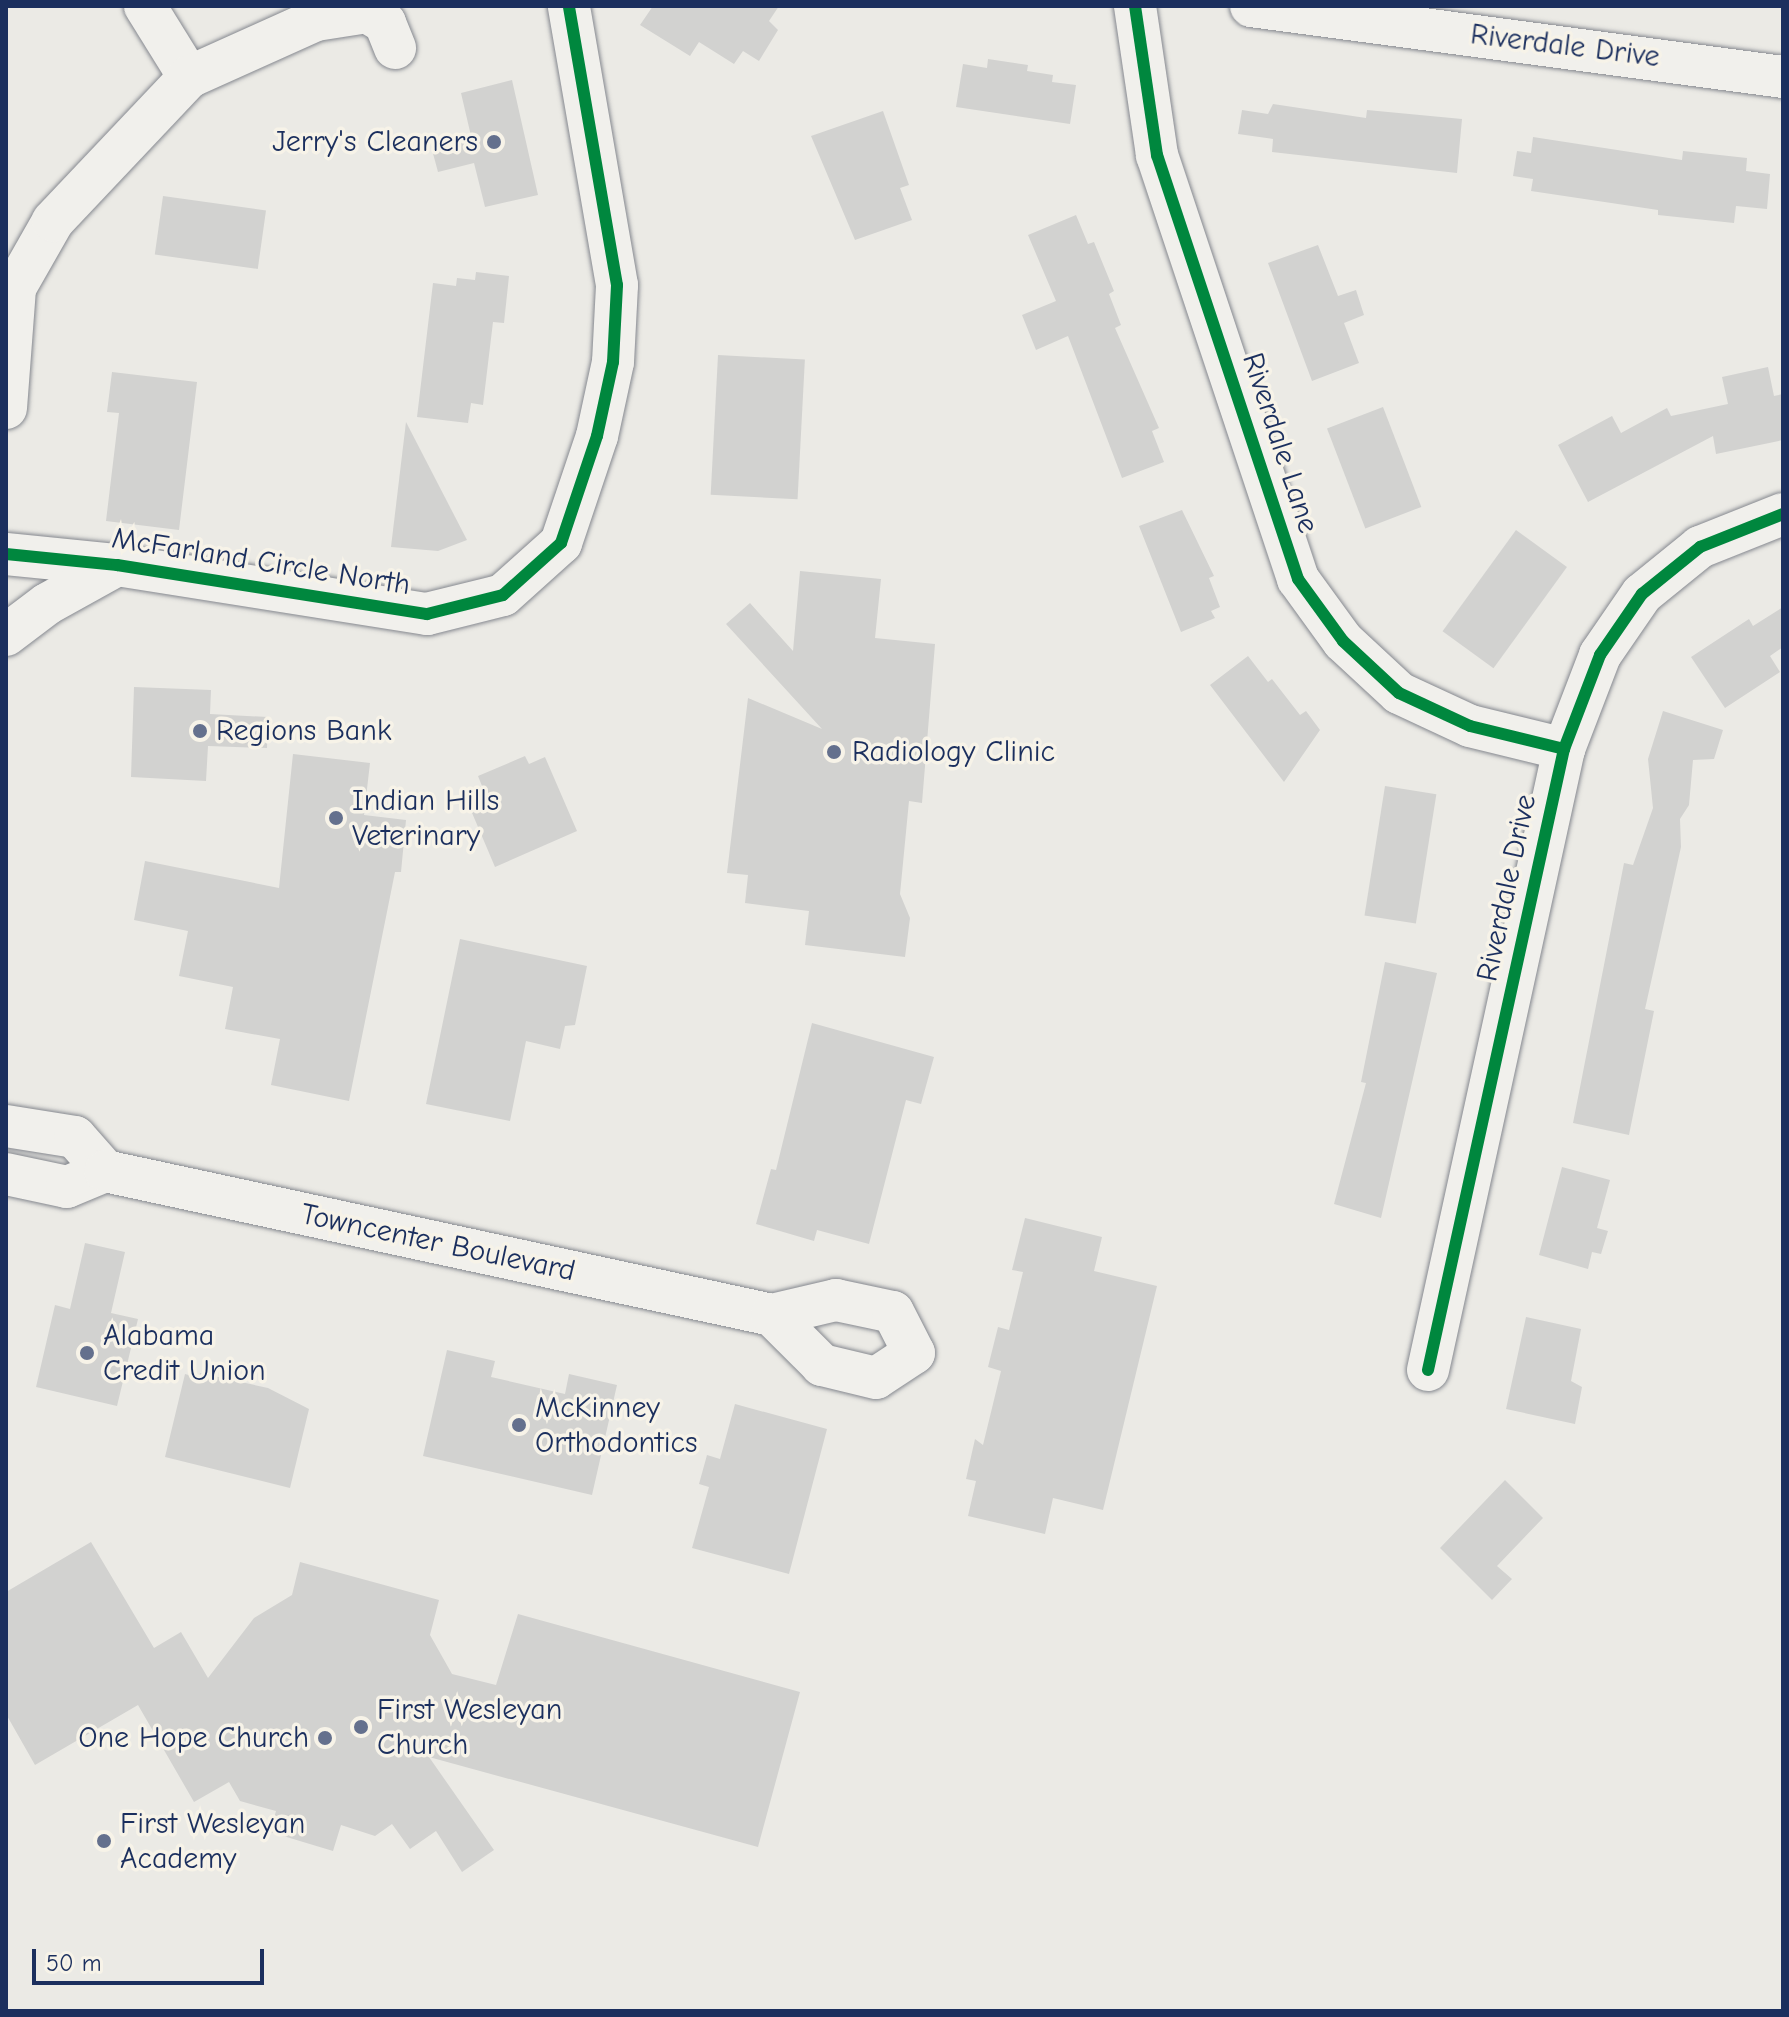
<!DOCTYPE html>
<style>
body{margin:0}
#map{position:relative;width:1789px;height:2017px;overflow:hidden;background:#ebeae5;font-family:"Comic Neue",sans-serif}
div>[style]{position:absolute}
.building>*{inset:0;background:#d2d2d0;transform-origin:0 0}
.roads{filter:drop-shadow(0 0 2px #85888f) drop-shadow(0 0 2px #85888f)}
.minor>*{height:42px;margin:-21px;padding:0 21px;transform-origin:21px;border-radius:21px;background:#f1f0ec}
.cycleway>*{height:12px;margin:-6px;padding:0 6px;transform-origin:6px;border-radius:6px;background:#00873e}
.dots>*{width:22px;height:22px;translate:-50% -50%;box-sizing:border-box;border:4px solid #f7f3e8;border-radius:50%}
span{translate:-50% -50%;white-space:nowrap;text-align:center;line-height:1.15;-webkit-text-stroke:7px #f7f3e8;paint-order:stroke}
.street-label{font-size:30px;color:#1b2f5e}
.poi-label{font-size:30px;color:#1b2f5e}
.right{translate:-100% -50%;text-align:right}
.left{translate:0 -50%;text-align:left}
.frame{position:absolute;inset:0;border:8px solid #1b2f5e;pointer-events:none}
.scale{position:absolute;left:32px;top:1949px;width:232px;height:36px;box-sizing:border-box;border:4px solid #1b2f5e;border-top:0;padding-left:10px;font-size:24px;line-height:28px;white-space:nowrap;color:#1b2f5e;-webkit-text-stroke:6px #f7f3e8;paint-order:stroke}
</style>
<div id="map">
<div class="building">
<div style="clip-path:polygon(653px 6px,779px 6px,769px 21px,778px 30px,759px 61px,743px 51px,734px 64px,699px 42px,690px 56px,640px 25px)"></div>
<div style="clip-path:polygon(988px 59px,1028px 65px,1027px 71px,1053px 75px,1052px 82px,1076px 85px,1070px 124px,956px 107px,963px 64px,987px 68px)"></div>
<div style="clip-path:polygon(512px 80px,538px 195px,485px 207px,474px 163px,438px 172px,431px 146px,471px 136px,461px 93px)"></div>
<div style="clip-path:polygon(1273px 104px,1366px 118px,1367px 110px,1462px 119px,1457px 173px,1272px 152px,1273px 139px,1238px 134px,1242px 110px,1268px 114px)"></div>
<div style="clip-path:polygon(883px 111px,909px 185px,900px 188px,912px 220px,855px 240px,811px 136px)"></div>
<div style="clip-path:polygon(1533px 137px,1682px 160px,1683px 151px,1747px 158px,1746px 171px,1770px 174px,1767px 209px,1736px 206px,1734px 223px,1658px 215px,1658px 210px,1531px 191px,1533px 179px,1513px 176px,1517px 151px,1531px 153px)"></div>
<div style="left:163px;top:196px;width:104px;height:59px;rotate:8deg"></div>
<div style="clip-path:polygon(1076px 215px,1088px 244px,1094px 242px,1114px 291px,1109px 294px,1121px 325px,1115px 328px,1159px 428px,1152px 431px,1164px 462px,1122px 478px,1068px 336px,1036px 350px,1022px 315px,1056px 301px,1028px 235px)"></div>
<div style="clip-path:polygon(1318px 245px,1338px 296px,1356px 290px,1364px 315px,1344px 323px,1359px 363px,1312px 381px,1268px 263px)"></div>
<div style="clip-path:polygon(476px 272px,509px 276px,504px 323px,493px 322px,483px 405px,471px 403px,468px 423px,417px 417px,433px 283px,456px 286px,457px 278px,475px 280px)"></div>
<div style="left:718px;top:355px;width:87px;height:140px;rotate:3deg"></div>
<div style="clip-path:polygon(1768px 367px,1774px 396px,1783px 394px,1783px 440px,1716px 454px,1713px 436px,1588px 502px,1558px 445px,1612px 416px,1621px 433px,1667px 408px,1671px 416px,1728px 404px,1722px 377px)"></div>
<div style="clip-path:polygon(112px 372px,197px 382px,179px 530px,106px 521px,119px 413px,107px 412px)"></div>
<div style="left:1383px;top:407px;width:107px;height:60px;rotate:69deg"></div>
<div style="clip-path:polygon(406px 422px,467px 540px,438px 551px,391px 547px)"></div>
<div style="clip-path:polygon(1182px 510px,1214px 576px,1209px 578px,1220px 607px,1211px 611px,1215px 618px,1181px 632px,1139px 526px)"></div>
<div style="left:1516px;top:530px;width:63px;height:125px;rotate:36deg"></div>
<div style="clip-path:polygon(800px 571px,881px 579px,875px 638px,935px 644px,922px 803px,909px 801px,900px 894px,910px 918px,905px 957px,805px 945px,809px 911px,745px 903px,748px 875px,727px 873px,748px 698px,822px 729px,726px 624px,750px 603px,793px 651px)"></div>
<div style="clip-path:polygon(1783px 607px,1783px 647px,1770px 656px,1780px 672px,1725px 708px,1691px 657px,1749px 619px,1753px 626px)"></div>
<div style="clip-path:polygon(1248px 656px,1268px 682px,1272px 679px,1300px 715px,1306px 711px,1320px 730px,1284px 782px,1210px 685px)"></div>
<div style="clip-path:polygon(134px 687px,211px 690px,210px 714px,268px 717px,267px 748px,208px 746px,206px 781px,131px 777px)"></div>
<div style="clip-path:polygon(1663px 711px,1723px 730px,1714px 759px,1693px 760px,1689px 805px,1680px 819px,1681px 847px,1645px 1009px,1654px 1011px,1629px 1135px,1573px 1123px,1624px 863px,1633px 865px,1653px 808px,1648px 759px)"></div>
<div style="clip-path:polygon(293px 754px,370px 763px,364px 815px,406px 820px,401px 872px,395px 872px,349px 1101px,271px 1085px,280px 1039px,225px 1029px,233px 987px,179px 976px,188px 931px,134px 920px,145px 861px,279px 888px)"></div>
<div style="clip-path:polygon(525px 756px,529px 764px,545px 757px,577px 831px,495px 867px,464px 794px,482px 786px,478px 776px)"></div>
<div style="left:1385px;top:786px;width:52px;height:131px;rotate:9deg"></div>
<div style="clip-path:polygon(460px 939px,587px 966px,575px 1025px,565px 1026px,560px 1049px,526px 1041px,510px 1121px,426px 1104px)"></div>
<div style="clip-path:polygon(1385px 962px,1437px 973px,1381px 1218px,1334px 1204px,1366px 1083px,1361px 1082px)"></div>
<div style="clip-path:polygon(812px 1023px,934px 1057px,921px 1104px,906px 1100px,869px 1244px,817px 1230px,814px 1241px,756px 1224px,771px 1169px,776px 1170px)"></div>
<div style="clip-path:polygon(1562px 1167px,1610px 1180px,1597px 1228px,1608px 1231px,1601px 1254px,1592px 1252px,1588px 1269px,1539px 1255px)"></div>
<div style="clip-path:polygon(1025px 1218px,1102px 1237px,1094px 1271px,1157px 1286px,1103px 1510px,1053px 1498px,1045px 1534px,968px 1516px,976px 1481px,966px 1479px,975px 1439px,983px 1445px,1001px 1371px,988px 1367px,998px 1327px,1009px 1330px,1023px 1272px,1012px 1270px)"></div>
<div style="clip-path:polygon(85px 1243px,125px 1252px,111px 1313px,138px 1319px,117px 1406px,36px 1387px,55px 1305px,70px 1309px)"></div>
<div style="clip-path:polygon(1526px 1317px,1581px 1329px,1571px 1381px,1582px 1387px,1575px 1424px,1506px 1409px)"></div>
<div style="clip-path:polygon(447px 1350px,495px 1361px,491px 1377px,565px 1394px,569px 1374px,617px 1385px,592px 1495px,423px 1456px)"></div>
<div style="clip-path:polygon(200px 1373px,268px 1388px,309px 1409px,290px 1488px,165px 1457px,185px 1374px,199px 1378px)"></div>
<div style="clip-path:polygon(735px 1404px,827px 1429px,789px 1574px,692px 1548px,709px 1487px,699px 1484px,707px 1455px,720px 1459px)"></div>
<div style="clip-path:polygon(1505px 1480px,1543px 1518px,1497px 1566px,1512px 1579px,1492px 1600px,1440px 1548px)"></div>
<div style="clip-path:polygon(91px 1542px,154px 1648px,181px 1632px,208px 1678px,254px 1618px,292px 1595px,300px 1562px,439px 1600px,430px 1635px,452px 1674px,496px 1685px,518px 1614px,800px 1692px,758px 1847px,429px 1757px,494px 1850px,462px 1872px,436px 1831px,410px 1849px,392px 1824px,375px 1836px,341px 1825px,333px 1851px,270px 1832px,276px 1811px,240px 1801px,229px 1782px,194px 1802px,138px 1705px,35px 1765px,6px 1714px,6px 1592px)"></div>
</div>
<div class="roads">
<div class="minor">
<div style="left:145px;top:6px;width:84px;rotate:58.2deg"></div>
<div style="left:1135px;top:6px;width:151px;rotate:81.6deg"></div>
<div style="left:1157px;top:155px;width:447px;rotate:71.6deg"></div>
<div style="left:1298px;top:579px;width:77px;rotate:54deg"></div>
<div style="left:1343px;top:641px;width:76px;rotate:42.9deg"></div>
<div style="left:1399px;top:693px;width:78px;rotate:24.9deg"></div>
<div style="left:1470px;top:726px;width:97px;rotate:13.7deg"></div>
<div style="left:1251px;top:6px;width:537px;rotate:7.6deg"></div>
<div style="left:6px;top:408px;width:120px;rotate:-85.7deg"></div>
<div style="left:15px;top:288px;width:77px;rotate:-60.4deg"></div>
<div style="left:53px;top:221px;width:198px;rotate:-46.6deg"></div>
<div style="left:189px;top:77px;width:139px;rotate:-24.2deg"></div>
<div style="left:316px;top:20px;width:52px;rotate:-8.9deg"></div>
<div style="left:367px;top:12px;width:21px;rotate:31deg"></div>
<div style="left:385px;top:23px;width:27px;rotate:68deg"></div>
<div style="left:6px;top:554px;width:112px;rotate:5.7deg"></div>
<div style="left:117px;top:565px;width:314px;rotate:9deg"></div>
<div style="left:427px;top:614px;width:78px;rotate:-14deg"></div>
<div style="left:503px;top:595px;width:78px;rotate:-41.9deg"></div>
<div style="left:561px;top:543px;width:113px;rotate:-71.4deg"></div>
<div style="left:597px;top:436px;width:76px;rotate:-77.8deg"></div>
<div style="left:613px;top:362px;width:77px;rotate:-87deg"></div>
<div style="left:617px;top:285px;width:283px;rotate:-99.8deg"></div>
<div style="left:6px;top:635px;width:51px;rotate:-37.1deg"></div>
<div style="left:47px;top:604px;width:80px;rotate:-29.1deg"></div>
<div style="left:6px;top:1126px;width:70px;rotate:9.1deg"></div>
<div style="left:75px;top:1137px;width:45px;rotate:48.6deg"></div>
<div style="left:6px;top:1174px;width:62px;rotate:12deg"></div>
<div style="left:67px;top:1187px;width:41px;rotate:-22.8deg"></div>
<div style="left:105px;top:1171px;width:682px;rotate:12.18deg"></div>
<div style="left:836px;top:1300px;width:58px;rotate:11.9deg"></div>
<div style="left:893px;top:1312px;width:46px;rotate:62.9deg"></div>
<div style="left:914px;top:1353px;width:45px;rotate:146.7deg"></div>
<div style="left:876px;top:1378px;width:56px;rotate:-166.5deg"></div>
<div style="left:822px;top:1365px;width:71px;rotate:-135deg"></div>
<div style="left:772px;top:1315px;width:66px;rotate:-13.2deg"></div>
<div style="left:1428px;top:1370px;width:636px;rotate:-77.65deg"></div>
<div style="left:1564px;top:749px;width:101px;rotate:-69deg"></div>
<div style="left:1600px;top:655px;width:74px;rotate:-55.5deg"></div>
<div style="left:1642px;top:594px;width:75px;rotate:-39deg"></div>
<div style="left:1700px;top:547px;width:89px;rotate:-21.7deg"></div>
</div>
</div>
<div class="cycleway">
<div style="left:1135px;top:6px;width:151px;rotate:81.6deg"></div>
<div style="left:1157px;top:155px;width:447px;rotate:71.6deg"></div>
<div style="left:1298px;top:579px;width:77px;rotate:54deg"></div>
<div style="left:1343px;top:641px;width:76px;rotate:42.9deg"></div>
<div style="left:1399px;top:693px;width:78px;rotate:24.9deg"></div>
<div style="left:1470px;top:726px;width:97px;rotate:13.7deg"></div>
<div style="left:6px;top:554px;width:112px;rotate:5.7deg"></div>
<div style="left:117px;top:565px;width:314px;rotate:9deg"></div>
<div style="left:427px;top:614px;width:78px;rotate:-14deg"></div>
<div style="left:503px;top:595px;width:78px;rotate:-41.9deg"></div>
<div style="left:561px;top:543px;width:113px;rotate:-71.4deg"></div>
<div style="left:597px;top:436px;width:76px;rotate:-77.8deg"></div>
<div style="left:613px;top:362px;width:77px;rotate:-87deg"></div>
<div style="left:617px;top:285px;width:283px;rotate:-99.8deg"></div>
<div style="left:1428px;top:1370px;width:636px;rotate:-77.65deg"></div>
<div style="left:1564px;top:749px;width:101px;rotate:-69deg"></div>
<div style="left:1600px;top:655px;width:74px;rotate:-55.5deg"></div>
<div style="left:1642px;top:594px;width:75px;rotate:-39deg"></div>
<div style="left:1700px;top:547px;width:89px;rotate:-21.7deg"></div>
</div>
<div class="dots">
<div style="left:494px;top:142px;background:#64708d"></div>
<div style="left:200px;top:731px;background:#64708d"></div>
<div style="left:834px;top:752px;background:#64708d"></div>
<div style="left:336px;top:818px;background:#64708d"></div>
<div style="left:87px;top:1353px;background:#64708d"></div>
<div style="left:519px;top:1425px;background:#64708d"></div>
<div style="left:361px;top:1727px;background:#64708d"></div>
<div style="left:325px;top:1738px;background:#64708d"></div>
<div style="left:104px;top:1841px;background:#64708d"></div>
</div>
<div class="street-label">
<span style="left:1565px;top:46px;rotate:7deg">Riverdale Drive</span>
<span style="left:1280px;top:443px;rotate:72deg">Riverdale Lane</span>
<span style="left:261px;top:562px;rotate:9deg">McFarland Circle North</span>
<span style="left:1507px;top:888px;rotate:-78deg">Riverdale Drive</span>
<span style="left:438px;top:1243px;rotate:12deg">Towncenter Boulevard</span>
</div>
<div class="poi-label">
<span class="right" style="left:478px;top:142px">Jerry's Cleaners</span>
<span class="left" style="left:216px;top:731px">Regions Bank</span>
<span class="left" style="left:852px;top:752px">Radiology Clinic</span>
<span class="left" style="left:352px;top:818px">Indian Hills<br>Veterinary</span>
<span class="left" style="left:103px;top:1353px">Alabama<br>Credit Union</span>
<span class="left" style="left:535px;top:1425px">McKinney<br>Orthodontics</span>
<span class="left" style="left:377px;top:1727px">First Wesleyan<br>Church</span>
<span class="right" style="left:309px;top:1738px">One Hope Church</span>
<span class="left" style="left:120px;top:1841px">First Wesleyan<br>Academy</span>
</div>
<div class="frame"></div>
<div class="scale">50 m</div>
</div>
